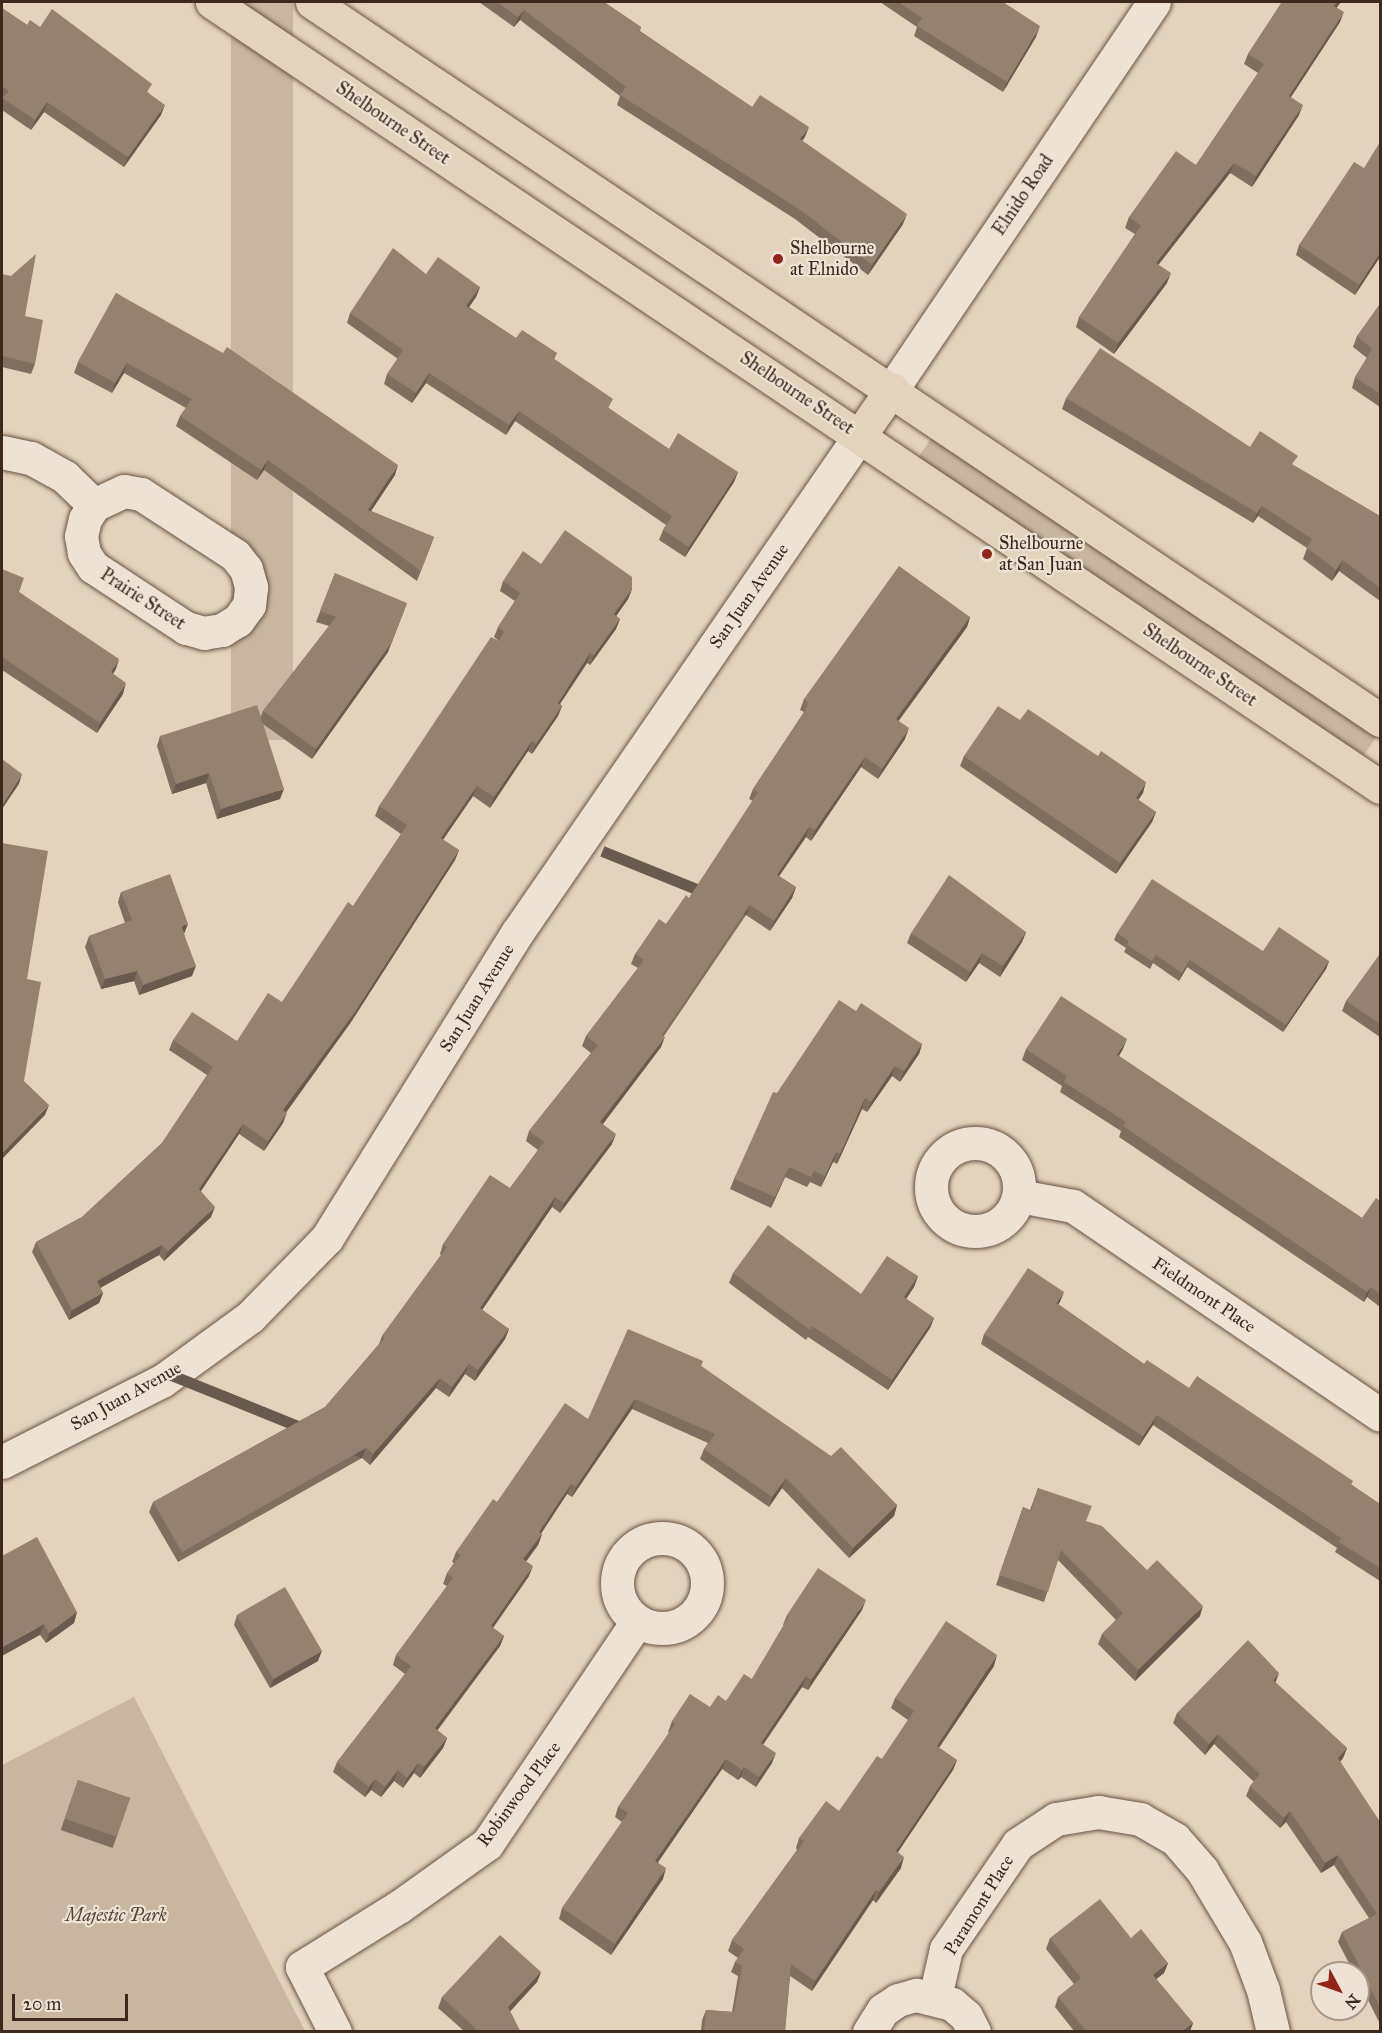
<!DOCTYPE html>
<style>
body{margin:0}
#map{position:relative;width:1382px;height:2033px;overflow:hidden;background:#e4d3bc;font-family:"IM FELL Great Primer",serif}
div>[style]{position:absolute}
.green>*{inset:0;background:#c8b6a1;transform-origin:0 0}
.roads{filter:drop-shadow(0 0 2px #675346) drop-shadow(0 0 2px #675346)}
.minor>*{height:33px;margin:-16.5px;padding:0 16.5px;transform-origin:16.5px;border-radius:16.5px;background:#ede2d3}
.minor>.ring{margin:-16.5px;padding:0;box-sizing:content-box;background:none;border:33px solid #ede2d3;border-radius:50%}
.major>*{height:33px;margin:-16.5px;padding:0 16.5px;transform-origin:16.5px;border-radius:16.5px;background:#e4d3bc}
.wall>*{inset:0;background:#7f6f60;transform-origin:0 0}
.shaded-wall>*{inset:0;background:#685a4e;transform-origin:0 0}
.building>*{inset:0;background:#948170;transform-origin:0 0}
.dots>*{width:16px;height:16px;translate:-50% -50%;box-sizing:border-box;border:3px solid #ede2d3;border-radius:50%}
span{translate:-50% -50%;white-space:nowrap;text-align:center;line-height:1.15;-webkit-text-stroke:4.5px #ede2d3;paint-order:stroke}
.street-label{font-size:18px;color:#3d281e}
.poi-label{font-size:18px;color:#3d281e}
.left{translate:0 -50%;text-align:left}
.park-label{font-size:18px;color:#594438;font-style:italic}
.frame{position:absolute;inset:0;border:3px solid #3d281e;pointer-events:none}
.north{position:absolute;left:1310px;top:1961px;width:60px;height:60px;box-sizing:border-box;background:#ede2d3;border:2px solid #a7988b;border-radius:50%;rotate:131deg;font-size:16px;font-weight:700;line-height:24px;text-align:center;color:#3d281e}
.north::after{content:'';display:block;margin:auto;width:21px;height:27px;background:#8f2418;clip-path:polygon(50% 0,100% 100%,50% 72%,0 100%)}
.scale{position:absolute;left:12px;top:1994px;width:116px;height:27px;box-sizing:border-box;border:3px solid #3d281e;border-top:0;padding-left:8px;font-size:18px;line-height:21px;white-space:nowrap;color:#3d281e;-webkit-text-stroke:4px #ede2d3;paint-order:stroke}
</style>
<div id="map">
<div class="green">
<div style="left:231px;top:2px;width:62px;height:738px"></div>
<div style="left:936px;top:431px;width:536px;height:35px;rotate:34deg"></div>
<div style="clip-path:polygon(134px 1697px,305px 2031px,2px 2032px,2px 1765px)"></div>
</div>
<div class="roads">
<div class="minor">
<div style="left:892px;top:389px;width:467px;rotate:-55.9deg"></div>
<div style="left:2px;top:452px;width:30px;rotate:12deg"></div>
<div style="left:31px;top:458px;width:39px;rotate:29deg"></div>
<div style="left:65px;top:477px;width:40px;rotate:44deg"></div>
<div style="left:124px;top:491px;width:17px;rotate:10deg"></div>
<div style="left:141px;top:494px;width:112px;rotate:33deg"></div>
<div style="left:235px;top:555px;width:18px;rotate:52deg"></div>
<div style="left:246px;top:569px;width:19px;rotate:74deg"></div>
<div style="left:251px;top:587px;width:18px;rotate:96deg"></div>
<div style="left:249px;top:605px;width:19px;rotate:126deg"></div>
<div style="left:238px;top:620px;width:19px;rotate:148deg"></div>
<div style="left:222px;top:630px;width:18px;rotate:171deg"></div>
<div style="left:204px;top:633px;width:19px;rotate:-164deg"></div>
<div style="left:186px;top:628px;width:111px;rotate:-146.7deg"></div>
<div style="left:93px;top:567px;width:17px;rotate:-123deg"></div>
<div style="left:84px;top:553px;width:17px;rotate:-100deg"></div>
<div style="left:81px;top:536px;width:17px;rotate:-77deg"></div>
<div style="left:85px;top:519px;width:17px;rotate:-57deg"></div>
<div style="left:94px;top:505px;width:33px;rotate:-25deg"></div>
<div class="ring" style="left:931px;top:1143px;width:55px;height:55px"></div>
<div style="left:1019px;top:1196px;width:55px;rotate:10.5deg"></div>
<div style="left:1073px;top:1206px;width:371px;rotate:34.2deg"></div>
<div style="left:2px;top:1462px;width:179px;rotate:-26.9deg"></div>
<div style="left:162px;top:1381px;width:109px;rotate:-36deg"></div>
<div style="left:250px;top:1317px;width:110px;rotate:-45.7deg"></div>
<div style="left:327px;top:1238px;width:359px;rotate:-58.1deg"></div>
<div style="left:517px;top:933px;width:605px;rotate:-55.44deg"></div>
<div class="ring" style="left:617px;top:1538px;width:57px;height:57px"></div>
<div style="left:935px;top:1997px;width:49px;rotate:-77.1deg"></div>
<div style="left:946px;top:1949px;width:127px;rotate:-55.6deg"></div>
<div style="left:1018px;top:1844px;width:45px;rotate:-33.3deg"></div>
<div style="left:1056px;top:1819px;width:43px;rotate:-9.5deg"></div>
<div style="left:1098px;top:1812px;width:43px;rotate:9.5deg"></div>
<div style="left:1140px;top:1819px;width:40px;rotate:29.7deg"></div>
<div style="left:1175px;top:1839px;width:41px;rotate:48.9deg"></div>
<div style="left:1202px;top:1870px;width:84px;rotate:59.2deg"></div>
<div style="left:1245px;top:1942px;width:51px;rotate:69.4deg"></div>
<div style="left:1263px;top:1990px;width:43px;rotate:76.6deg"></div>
<div style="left:335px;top:2032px;width:73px;rotate:-116.9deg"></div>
<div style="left:302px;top:1967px;width:115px;rotate:-31.9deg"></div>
<div style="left:400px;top:1906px;width:107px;rotate:-35.5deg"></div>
<div style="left:487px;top:1844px;width:268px;rotate:-56deg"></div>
<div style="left:869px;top:2032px;width:26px;rotate:-58deg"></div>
<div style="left:883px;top:2010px;width:18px;rotate:-34deg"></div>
<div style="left:898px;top:2000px;width:19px;rotate:-16deg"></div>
<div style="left:916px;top:1995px;width:37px;rotate:14deg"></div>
<div style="left:952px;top:2004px;width:18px;rotate:41deg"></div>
<div style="left:966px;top:2016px;width:18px;rotate:63deg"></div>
</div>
<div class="major">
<div style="left:212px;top:2px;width:1407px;rotate:33.9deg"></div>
<div style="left:312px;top:2px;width:1287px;rotate:33.91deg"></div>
<div style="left:860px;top:435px;width:56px;rotate:-55.2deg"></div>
</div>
</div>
<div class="wall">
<div style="clip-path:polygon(479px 2px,604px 2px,641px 27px,640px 31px,752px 107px,805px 137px,802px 141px,903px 224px,868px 275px,795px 219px,617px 105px,620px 96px,520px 20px,514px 27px)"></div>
<div style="clip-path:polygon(880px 2px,1003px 2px,1036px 37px,1003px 92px,914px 36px,917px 27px)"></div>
<div style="clip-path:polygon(1282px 2px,1341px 2px,1337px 7px,1340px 22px,1291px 97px,1299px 115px,1252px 187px,1230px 173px,1158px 265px,1167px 283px,1114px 354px,1076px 327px,1079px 317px,1135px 234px,1125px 228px,1129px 217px,1196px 165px,1258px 73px,1244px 64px,1248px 54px)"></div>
<div style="clip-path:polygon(2px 8px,27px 25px,40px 27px,149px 93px,161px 115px,124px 167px,44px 112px,31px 130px,2px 110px)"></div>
<div style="clip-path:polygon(1364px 168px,1380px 257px,1355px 295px,1296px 255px,1299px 245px)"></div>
<div style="clip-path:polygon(2px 274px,25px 316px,35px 364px,31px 374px,2px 367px)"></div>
<div style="clip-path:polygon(426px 274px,480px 287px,476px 297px,469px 307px,516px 338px,557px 353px,554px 359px,610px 409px,669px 449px,738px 472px,734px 482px,685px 557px,659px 540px,663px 530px,666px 525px,515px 421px,506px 435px,426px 383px,412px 403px,384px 384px,387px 374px,398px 359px,347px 323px,350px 313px)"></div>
<div style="clip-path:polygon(116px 293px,395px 475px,371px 511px,434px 537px,417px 581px,264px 470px,257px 480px,176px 426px,180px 416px,186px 408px,124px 373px,112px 393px,74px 373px,78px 362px)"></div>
<div style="clip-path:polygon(1380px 306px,1380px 407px,1352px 388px,1355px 377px,1367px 358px,1353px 347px,1357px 336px)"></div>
<div style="clip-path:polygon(1066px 398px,1250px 447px,1294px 466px,1380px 516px,1380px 601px,1339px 571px,1332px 581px,1303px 559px,1307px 548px,1258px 516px,1253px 523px,1062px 409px)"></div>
<div style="clip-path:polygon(541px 564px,632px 589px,628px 599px,616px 616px,620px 619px,616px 629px,590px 665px,587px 663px,560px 704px,562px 706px,558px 716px,532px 754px,528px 751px,490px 808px,473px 796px,443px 840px,459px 850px,455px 860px,351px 1022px,286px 1112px,283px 1123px,264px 1151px,239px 1134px,201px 1191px,211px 1217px,164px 1261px,159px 1255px,100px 1288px,103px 1293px,99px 1303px,69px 1320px,32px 1252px,36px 1242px,82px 1217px,162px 1143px,207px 1075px,169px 1050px,173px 1040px,237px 1041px,282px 1002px,353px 906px,401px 834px,375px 816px,379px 806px,499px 641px,494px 637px,498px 627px,515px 601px,500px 591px,503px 581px)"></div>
<div style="clip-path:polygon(2px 569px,19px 592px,116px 669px,113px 674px,123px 694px,97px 733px,2px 670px)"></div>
<div style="clip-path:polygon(335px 573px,388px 652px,312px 759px,263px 724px,280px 799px,217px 819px,206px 783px,172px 794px,157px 746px,160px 736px,261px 716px,263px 711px,329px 626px,316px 622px)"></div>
<div style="clip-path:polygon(970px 617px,967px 627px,898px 721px,905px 739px,878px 779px,861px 767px,811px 841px,806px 837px,779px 876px,796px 887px,792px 898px,770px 931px,746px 915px,664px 1036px,661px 1047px,603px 1124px,612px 1144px,560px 1213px,552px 1207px,482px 1310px,509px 1329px,505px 1339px,475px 1381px,465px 1374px,449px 1397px,436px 1388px,370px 1465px,362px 1458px,178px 1562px,149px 1512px,153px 1502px,325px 1407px,379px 1344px,382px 1336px,441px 1255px,440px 1254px,443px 1244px,510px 1188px,538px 1150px,526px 1141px,529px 1131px,591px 1053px,582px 1046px,586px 1036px,638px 968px,631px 964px,635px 954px,666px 924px,689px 898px,753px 801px,749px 799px,753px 789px,804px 712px,800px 710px,804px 699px)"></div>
<div style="clip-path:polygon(1020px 720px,1143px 793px,1138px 800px,1156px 812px,1152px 822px,1116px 874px,960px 766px,964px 756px)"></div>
<div style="clip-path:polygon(121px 892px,184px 934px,192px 976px,139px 995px,134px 981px,101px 989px,85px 947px,89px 936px,125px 923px,118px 902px)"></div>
<div style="clip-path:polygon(1026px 932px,1022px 942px,1000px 977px,979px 963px,966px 982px,907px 943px,911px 933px)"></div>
<div style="clip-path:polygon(1117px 933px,1263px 951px,1329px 961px,1326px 969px,1283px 1032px,1187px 967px,1179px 981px,1153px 963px,1150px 969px,1124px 952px,1126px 948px,1114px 940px)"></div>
<div style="clip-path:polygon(1380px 956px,1380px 1037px,1342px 1011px,1346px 1001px)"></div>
<div style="clip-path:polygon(856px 1011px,922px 1044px,919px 1054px,900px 1082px,892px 1076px,867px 1112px,862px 1109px,837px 1164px,833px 1162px,821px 1187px,810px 1182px,807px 1187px,785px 1177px,771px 1208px,730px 1189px,734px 1179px,777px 1093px)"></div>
<div style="clip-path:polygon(1026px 1049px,1123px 1049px,1119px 1056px,1362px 1218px,1380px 1201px,1380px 1307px,1367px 1297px,1364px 1302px,1119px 1137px,1121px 1131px,1060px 1092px,1062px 1086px,1022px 1060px)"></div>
<div style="clip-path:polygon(733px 1273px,861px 1294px,918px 1276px,914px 1287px,906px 1299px,934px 1318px,930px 1328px,888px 1390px,808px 1337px,806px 1340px,729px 1283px)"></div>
<div style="clip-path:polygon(1060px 1302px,1058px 1304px,1144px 1364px,1189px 1388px,1352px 1485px,1380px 1504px,1380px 1581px,1335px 1552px,1337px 1548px,1153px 1425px,1139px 1446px,981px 1344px,984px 1334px)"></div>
<div style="clip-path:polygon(701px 1366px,897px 1505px,894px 1516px,849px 1558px,782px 1488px,769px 1507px,700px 1459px,704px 1449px,708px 1443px,632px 1409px,572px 1497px,567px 1494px,541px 1534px,542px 1534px,538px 1545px,526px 1561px,529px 1576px,493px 1628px,504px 1636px,500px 1646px,437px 1730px,447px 1738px,443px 1748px,420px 1778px,414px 1773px,403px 1788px,394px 1781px,381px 1797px,371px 1790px,365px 1797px,333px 1772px,337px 1762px,405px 1674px,393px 1665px,396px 1655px,447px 1586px,443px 1584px,447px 1573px,454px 1563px,452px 1562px,456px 1552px,497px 1502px,588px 1419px)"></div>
<div style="clip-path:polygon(1038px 1488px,1086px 1521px,1147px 1570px,1200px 1616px,1135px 1681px,1098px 1644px,1102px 1634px,1116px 1620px,1058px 1560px,1044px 1602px,996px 1585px,1023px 1507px,1030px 1510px)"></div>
<div style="clip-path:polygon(2px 1556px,77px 1612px,74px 1623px,46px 1643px,40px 1635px)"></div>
<div style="clip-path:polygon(862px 1610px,808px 1690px,802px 1687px,763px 1745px,772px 1763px,756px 1787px,741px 1777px,738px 1780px,722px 1769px,658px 1862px,663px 1879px,611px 1955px,559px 1919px,562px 1908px,622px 1822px,615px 1817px,618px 1807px,669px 1733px,668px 1732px,672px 1721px,726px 1701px,752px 1679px,784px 1625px,783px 1625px,787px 1615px)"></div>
<div style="clip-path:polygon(237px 1615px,318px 1661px,270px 1688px,234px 1625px)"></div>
<div style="clip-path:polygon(994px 1666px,939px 1748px,957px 1760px,953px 1770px,898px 1852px,901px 1868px,876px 1903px,873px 1900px,812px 1991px,790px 1976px,785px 2031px,701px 2031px,702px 2020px,706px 2010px,732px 2012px,738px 1976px,731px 1972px,735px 1962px,738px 1958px,728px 1951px,732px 1940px,797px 1850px,796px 1848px,799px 1838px,839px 1811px,882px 1759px,908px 1720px,891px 1708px,895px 1698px)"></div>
<div style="clip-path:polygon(1276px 1683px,1347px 1748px,1343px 1758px,1340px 1762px,1380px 1822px,1380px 2024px,1358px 1980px,1358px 1973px,1354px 1973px,1338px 1942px,1342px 1932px,1369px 1918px,1334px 1865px,1321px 1873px,1286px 1822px,1280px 1828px,1246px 1796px,1250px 1786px,1254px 1782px,1214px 1744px,1205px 1755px,1173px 1723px,1177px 1713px)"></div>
<div style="left:78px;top:1780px;width:55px;height:53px;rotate:19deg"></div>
<div style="clip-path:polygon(1050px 1938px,1131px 1938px,1168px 1963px,1164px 1973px,1156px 1979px,1193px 2023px,1190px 2031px,1074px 2031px,1055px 2007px,1058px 1997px,1074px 1984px,1046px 1949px)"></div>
<div style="clip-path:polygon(541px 1972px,537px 1982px,510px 2011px,520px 2031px,464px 2031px,438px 2008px,442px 1997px)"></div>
</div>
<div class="shaded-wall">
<div style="clip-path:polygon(1337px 2px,1341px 2px,1330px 16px,1334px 6px)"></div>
<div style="clip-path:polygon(524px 10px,520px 20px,514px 27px,518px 17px)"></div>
<div style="clip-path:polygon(1344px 12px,1340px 22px,1285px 106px,1289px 96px)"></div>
<div style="clip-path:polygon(1040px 26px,1036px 37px,1003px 92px,1007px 82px)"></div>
<div style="clip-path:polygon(47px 102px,44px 112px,31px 130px,35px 120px)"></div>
<div style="clip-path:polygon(165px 105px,161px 115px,124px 167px,128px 157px)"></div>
<div style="clip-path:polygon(1303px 105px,1299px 115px,1252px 187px,1256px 176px)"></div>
<div style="clip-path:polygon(809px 127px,805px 137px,796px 149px,800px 139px)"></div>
<div style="clip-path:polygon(1234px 163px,1230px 173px,1152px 273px,1156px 263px)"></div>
<div style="clip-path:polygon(907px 214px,903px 224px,868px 275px,872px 265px)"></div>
<div style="clip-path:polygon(1380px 253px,1380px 257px,1355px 295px,1359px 285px)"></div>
<div style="clip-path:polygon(1171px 273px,1167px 283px,1114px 354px,1118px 343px)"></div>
<div style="clip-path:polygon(480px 287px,476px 297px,463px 316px,466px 306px)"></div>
<div style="clip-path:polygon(127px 363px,124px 373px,112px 393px,115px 383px)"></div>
<div style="clip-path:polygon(429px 373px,426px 383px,412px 403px,416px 393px)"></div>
<div style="clip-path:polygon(519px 411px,515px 421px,506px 435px,509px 425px)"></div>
<div style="clip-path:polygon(268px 460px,264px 470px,257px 480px,261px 470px)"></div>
<div style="clip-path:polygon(398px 465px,395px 475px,365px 520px,368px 510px)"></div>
<div style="clip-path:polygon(738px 472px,734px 482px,685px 557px,689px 547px)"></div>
<div style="clip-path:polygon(1262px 506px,1258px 516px,1253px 523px,1257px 513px)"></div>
<div style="clip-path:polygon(1343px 560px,1339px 571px,1332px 581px,1336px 570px)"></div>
<div style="clip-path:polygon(632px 589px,628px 599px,610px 625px,614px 614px)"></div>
<div style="clip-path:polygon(407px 603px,388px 652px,312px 759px,316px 749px)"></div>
<div style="clip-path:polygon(970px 617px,967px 627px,892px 730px,896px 719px)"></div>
<div style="clip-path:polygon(620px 619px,616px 629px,590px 665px,594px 655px)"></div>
<div style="clip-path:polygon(590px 653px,587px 663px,554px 713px,558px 703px)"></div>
<div style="clip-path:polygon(119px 659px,116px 669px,107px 683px,111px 672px)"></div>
<div style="clip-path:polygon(126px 683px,123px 694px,97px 733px,100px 723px)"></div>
<div style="clip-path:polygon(562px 706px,558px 716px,532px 754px,536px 744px)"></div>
<div style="clip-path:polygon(909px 728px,905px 739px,878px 779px,882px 769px)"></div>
<div style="clip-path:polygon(532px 741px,528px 751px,490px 808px,494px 797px)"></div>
<div style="clip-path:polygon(865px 757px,861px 767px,811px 841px,815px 830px)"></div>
<div style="clip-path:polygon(209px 773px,206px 783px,172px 794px,176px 784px)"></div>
<div style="clip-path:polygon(22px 774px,19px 784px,2px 809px,2px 805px)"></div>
<div style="clip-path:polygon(1146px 782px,1143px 793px,1132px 809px,1136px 798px)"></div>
<div style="clip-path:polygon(477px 786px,473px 796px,437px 848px,441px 838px)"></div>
<div style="clip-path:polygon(284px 789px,280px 799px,217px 819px,221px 809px)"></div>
<div style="clip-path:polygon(1156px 812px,1152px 822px,1116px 874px,1120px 863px)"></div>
<div style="clip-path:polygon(809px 827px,806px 837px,773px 885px,777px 875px)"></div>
<div style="clip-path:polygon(459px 850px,455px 860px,351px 1022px,280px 1121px,283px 1110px)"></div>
<div style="clip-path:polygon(796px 887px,792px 898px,770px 931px,774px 921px)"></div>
<div style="left:750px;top:905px;width:11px;height:157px;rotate:112deg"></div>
<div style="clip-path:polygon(188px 924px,184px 934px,181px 926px)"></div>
<div style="clip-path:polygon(1026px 932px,1022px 942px,1000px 977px,1003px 966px)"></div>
<div style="clip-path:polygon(982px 953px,979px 963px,966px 982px,970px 972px)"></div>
<div style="clip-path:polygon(1190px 960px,1187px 967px,1179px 981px,1182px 973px)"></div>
<div style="clip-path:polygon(1329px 961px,1326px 969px,1283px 1032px,1286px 1025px)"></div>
<div style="clip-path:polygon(196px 966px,192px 976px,139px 995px,143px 985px)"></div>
<div style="clip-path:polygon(137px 971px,134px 981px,101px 989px,105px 979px)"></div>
<div style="clip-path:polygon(665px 1037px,661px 1047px,596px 1133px,600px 1122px)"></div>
<div style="clip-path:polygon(1127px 1039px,1123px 1049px,1113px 1065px,1117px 1055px)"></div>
<div style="clip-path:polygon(922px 1044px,919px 1054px,900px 1082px,904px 1071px)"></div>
<div style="clip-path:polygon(895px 1066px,892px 1076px,867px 1112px,871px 1102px)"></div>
<div style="clip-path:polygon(865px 1098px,862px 1109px,837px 1164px,840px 1154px)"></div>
<div style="clip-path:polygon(49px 1105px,45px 1115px,2px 1159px,2px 1153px)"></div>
<div style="clip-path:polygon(287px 1113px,283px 1123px,264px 1151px,268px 1141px)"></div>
<div style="clip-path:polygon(243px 1124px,239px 1134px,195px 1200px,199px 1189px)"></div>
<div style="clip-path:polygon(616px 1134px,612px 1144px,560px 1213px,564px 1203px)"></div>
<div style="clip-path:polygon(836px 1152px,833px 1162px,821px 1187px,825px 1176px)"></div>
<div style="clip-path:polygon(789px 1167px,785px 1177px,771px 1208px,775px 1197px)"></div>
<div style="clip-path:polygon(555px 1197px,552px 1207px,476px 1319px,480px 1308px)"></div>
<div style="clip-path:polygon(215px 1207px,211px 1217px,164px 1261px,168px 1251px)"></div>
<div style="clip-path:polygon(162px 1245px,159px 1255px,93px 1292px,97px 1281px)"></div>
<div style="clip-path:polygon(918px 1276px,914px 1287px,900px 1308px,904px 1297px)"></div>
<div style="clip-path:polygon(1371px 1287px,1367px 1297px,1364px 1302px,1367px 1292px)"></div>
<div style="clip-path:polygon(1064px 1292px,1060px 1302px,1052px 1313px,1056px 1303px)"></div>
<div style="clip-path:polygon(103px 1293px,99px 1303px,69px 1320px,72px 1310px)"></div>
<div style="clip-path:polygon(934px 1318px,930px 1328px,888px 1390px,892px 1380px)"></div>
<div style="clip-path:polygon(509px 1329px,505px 1339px,475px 1381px,478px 1370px)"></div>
<div style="clip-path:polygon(469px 1364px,465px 1374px,449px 1397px,452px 1387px)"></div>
<div style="clip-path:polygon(440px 1378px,436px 1388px,370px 1465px,373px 1454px)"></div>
<div style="clip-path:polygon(635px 1399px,632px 1409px,572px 1497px,576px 1487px)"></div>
<div style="clip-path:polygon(1157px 1415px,1153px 1425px,1139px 1446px,1143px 1436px)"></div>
<div style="left:366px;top:1448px;width:11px;height:211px;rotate:112deg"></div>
<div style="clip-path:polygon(786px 1478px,782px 1488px,769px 1507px,772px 1497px)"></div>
<div style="clip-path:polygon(571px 1484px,567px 1494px,535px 1542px,539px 1532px)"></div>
<div style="clip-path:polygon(897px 1505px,894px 1516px,849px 1558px,853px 1548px)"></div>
<div style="clip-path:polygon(542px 1534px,538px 1545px,520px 1570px,523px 1559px)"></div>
<div style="clip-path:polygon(533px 1566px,529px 1576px,487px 1636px,491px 1626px)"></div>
<div style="clip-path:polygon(866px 1600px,862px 1610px,808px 1690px,811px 1680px)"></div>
<div style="clip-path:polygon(1203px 1606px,1200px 1616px,1135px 1681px,1138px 1670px)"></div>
<div style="clip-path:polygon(77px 1612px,74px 1623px,46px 1643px,49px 1633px)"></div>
<div style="clip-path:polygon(44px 1624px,40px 1635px,2px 1656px,2px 1647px)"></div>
<div style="clip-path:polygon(504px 1636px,500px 1646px,431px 1739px,435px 1728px)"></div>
<div style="clip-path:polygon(322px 1651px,318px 1661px,270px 1688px,274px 1678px)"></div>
<div style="clip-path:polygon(997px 1655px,994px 1666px,933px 1756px,937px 1746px)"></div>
<div style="clip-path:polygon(1279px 1673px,1275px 1684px,1273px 1680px)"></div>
<div style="clip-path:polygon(806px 1676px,802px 1687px,757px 1753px,761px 1743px)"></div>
<div style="clip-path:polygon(1218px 1734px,1214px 1744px,1205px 1755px,1209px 1744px)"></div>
<div style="clip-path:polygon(447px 1738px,443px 1748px,420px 1778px,424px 1767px)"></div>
<div style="clip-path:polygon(1347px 1748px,1343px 1758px,1334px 1769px,1338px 1758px)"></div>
<div style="clip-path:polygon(776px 1753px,772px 1763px,756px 1787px,759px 1777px)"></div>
<div style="clip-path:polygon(726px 1759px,722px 1769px,652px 1871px,655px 1861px)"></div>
<div style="clip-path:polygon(957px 1760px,953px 1770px,892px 1861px,896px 1851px)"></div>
<div style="clip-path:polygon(418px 1763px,414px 1773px,403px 1788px,407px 1778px)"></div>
<div style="clip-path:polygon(744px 1767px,741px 1777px,738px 1780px,742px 1770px)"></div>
<div style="clip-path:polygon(398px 1770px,394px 1781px,381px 1797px,385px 1787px)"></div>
<div style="clip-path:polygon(375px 1779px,371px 1790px,365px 1797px,369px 1787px)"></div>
<div style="clip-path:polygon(1290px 1811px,1286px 1822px,1280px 1828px,1284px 1818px)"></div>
<div style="clip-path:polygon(1338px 1855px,1334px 1865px,1321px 1873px,1325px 1863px)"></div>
<div style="clip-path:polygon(904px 1857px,901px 1868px,876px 1903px,879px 1892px)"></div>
<div style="clip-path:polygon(666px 1868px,663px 1879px,611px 1955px,615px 1944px)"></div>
<div style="clip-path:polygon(876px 1890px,873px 1900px,812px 1991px,815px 1981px)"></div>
<div style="clip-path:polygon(1168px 1963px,1164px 1973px,1149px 1985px,1153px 1975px)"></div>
<div style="clip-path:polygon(541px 1972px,537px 1982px,504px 2018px,508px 2007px)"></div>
<div style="clip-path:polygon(1193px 2023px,1190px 2031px,1183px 2031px)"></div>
</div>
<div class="building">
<div style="clip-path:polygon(497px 2px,604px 2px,641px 27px,639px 31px,752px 107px,760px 95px,809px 127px,800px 139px,907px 214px,872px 265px,799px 209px,620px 95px,626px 87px,524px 10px,518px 17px)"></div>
<div style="clip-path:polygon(898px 2px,1003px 2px,1040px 26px,1007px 82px,917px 26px,922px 18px)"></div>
<div style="clip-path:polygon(1282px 2px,1337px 2px,1334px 6px,1344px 12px,1289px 96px,1303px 105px,1256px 176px,1234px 163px,1156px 263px,1171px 273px,1118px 343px,1079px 317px,1141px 226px,1129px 217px,1176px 151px,1196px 165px,1264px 64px,1248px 54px)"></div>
<div style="clip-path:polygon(2px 8px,27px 25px,30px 20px,40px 27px,52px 9px,152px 84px,147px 92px,165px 105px,128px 157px,47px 102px,35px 120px,2px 98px,9px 91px,2px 86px)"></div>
<div style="clip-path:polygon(1380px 142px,1380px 253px,1359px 285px,1299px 245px,1354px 162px,1364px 168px)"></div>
<div style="clip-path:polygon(393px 248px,426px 274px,438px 257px,480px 287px,466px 306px,516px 338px,522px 330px,557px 353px,553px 358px,613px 399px,608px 408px,669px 449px,678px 433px,738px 472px,689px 547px,663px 530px,672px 516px,519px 411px,509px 425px,429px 373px,416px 393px,387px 374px,403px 350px,350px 313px)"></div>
<div style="clip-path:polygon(36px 254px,25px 316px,43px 320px,35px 364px,2px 356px,2px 274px,11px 276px)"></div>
<div style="clip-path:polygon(116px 293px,223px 353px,227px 347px,398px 465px,368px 510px,434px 537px,421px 571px,268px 460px,261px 470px,180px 416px,192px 399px,127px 363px,115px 383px,78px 362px)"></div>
<div style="clip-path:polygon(1379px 305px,1380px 306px,1380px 394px,1355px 377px,1372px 349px,1357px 336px)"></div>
<div style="clip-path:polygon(1100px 348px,1250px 447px,1260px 431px,1298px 456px,1292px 464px,1380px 516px,1380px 588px,1343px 560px,1336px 570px,1307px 548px,1312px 539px,1262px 506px,1257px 513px,1066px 398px)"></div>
<div style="clip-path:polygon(565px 530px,632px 577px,632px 589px,614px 614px,620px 619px,594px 655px,590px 653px,558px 703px,562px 706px,536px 744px,532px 741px,494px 797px,477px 786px,441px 838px,459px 850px,355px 1012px,283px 1110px,287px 1113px,268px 1141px,243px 1124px,199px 1189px,215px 1207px,168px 1251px,162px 1245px,97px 1281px,103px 1293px,72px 1310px,36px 1242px,82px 1217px,162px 1143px,213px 1067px,173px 1040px,192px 1012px,237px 1041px,268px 993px,282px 1002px,348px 902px,353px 906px,407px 825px,379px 806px,491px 637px,499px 641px,504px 632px,498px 627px,520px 593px,503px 581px,523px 551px,541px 564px)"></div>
<div style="clip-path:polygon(899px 566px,970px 617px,896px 719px,909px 728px,882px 769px,865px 757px,815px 830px,809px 827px,777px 875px,796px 887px,774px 921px,750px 905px,662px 1035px,665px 1037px,600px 1122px,616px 1134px,564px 1203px,555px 1197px,480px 1308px,509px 1329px,478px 1370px,469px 1364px,452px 1387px,440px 1378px,373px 1454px,366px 1448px,182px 1552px,153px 1502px,325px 1407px,385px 1338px,382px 1336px,447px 1247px,443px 1244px,490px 1175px,510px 1188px,544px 1142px,529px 1131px,598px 1045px,586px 1036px,644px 960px,635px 954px,659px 919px,666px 924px,686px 895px,689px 898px,758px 792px,753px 789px,805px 712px,808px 702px,804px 699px)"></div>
<div style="clip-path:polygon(2px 569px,24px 578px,19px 592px,119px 659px,111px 672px,126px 683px,100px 723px,2px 657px)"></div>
<div style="clip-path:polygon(335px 573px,407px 603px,392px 642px,316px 749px,263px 711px,336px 617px,320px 611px)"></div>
<div style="clip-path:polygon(257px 705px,284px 789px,221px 809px,209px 773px,176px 784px,160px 736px)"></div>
<div style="clip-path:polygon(998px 706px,1020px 720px,1028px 709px,1098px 756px,1101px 751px,1146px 782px,1136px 798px,1156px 812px,1120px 863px,964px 756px)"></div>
<div style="clip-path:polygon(2px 759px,22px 774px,2px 805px)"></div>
<div style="clip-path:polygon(2px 843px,48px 851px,27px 979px,41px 982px,24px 1081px,49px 1105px,2px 1153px)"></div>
<div style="clip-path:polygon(170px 874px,188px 924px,181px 926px,196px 966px,143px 985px,137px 971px,105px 979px,89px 936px,132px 920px,121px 892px)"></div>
<div style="clip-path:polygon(949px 875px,1026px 932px,1003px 966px,982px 953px,970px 972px,911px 933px)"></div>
<div style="clip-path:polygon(1152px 879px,1263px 951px,1279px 927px,1329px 961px,1286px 1025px,1190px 960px,1182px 973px,1156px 955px,1152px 961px,1127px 945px,1129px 941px,1117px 933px)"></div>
<div style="clip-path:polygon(1379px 955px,1380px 956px,1380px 1024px,1346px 1001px)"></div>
<div style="clip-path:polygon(1061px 996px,1127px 1039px,1117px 1055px,1362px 1218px,1376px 1198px,1380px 1201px,1380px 1294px,1371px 1287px,1367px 1292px,1123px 1126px,1126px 1122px,1064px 1082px,1067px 1076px,1026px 1049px)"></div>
<div style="clip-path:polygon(839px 1000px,856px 1011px,861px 1003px,922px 1044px,904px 1071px,895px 1066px,871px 1102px,865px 1098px,840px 1154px,836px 1152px,825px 1176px,814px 1171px,811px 1177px,789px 1167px,775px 1197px,734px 1179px,773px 1092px,777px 1093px)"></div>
<div style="clip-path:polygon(768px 1225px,861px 1294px,887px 1256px,918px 1276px,904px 1297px,934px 1318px,892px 1380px,812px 1326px,810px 1330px,733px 1273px)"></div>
<div style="clip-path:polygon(1028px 1268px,1064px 1292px,1056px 1303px,1144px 1364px,1147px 1360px,1189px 1388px,1197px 1376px,1353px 1481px,1351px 1485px,1380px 1504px,1380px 1568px,1339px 1542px,1341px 1538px,1157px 1415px,1143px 1436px,984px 1334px)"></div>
<div style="clip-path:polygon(628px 1329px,703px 1361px,701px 1366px,831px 1456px,841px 1447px,897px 1505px,853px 1548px,786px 1478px,772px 1497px,704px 1449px,715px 1434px,635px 1399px,576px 1487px,571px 1484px,539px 1532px,542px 1534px,523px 1559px,533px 1566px,491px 1626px,504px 1636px,435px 1728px,447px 1738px,424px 1767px,418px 1763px,407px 1778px,398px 1770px,385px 1787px,375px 1779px,369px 1787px,337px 1762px,411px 1666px,396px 1655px,453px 1578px,447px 1573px,461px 1555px,456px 1552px,493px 1499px,497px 1502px,565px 1403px,588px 1419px)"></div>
<div style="clip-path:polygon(1038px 1488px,1092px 1506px,1086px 1521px,1102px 1526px,1147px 1570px,1157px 1560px,1203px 1606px,1138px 1670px,1102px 1634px,1123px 1613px,1061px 1550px,1048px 1592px,999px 1575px,1023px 1507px,1031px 1511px)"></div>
<div style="clip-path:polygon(37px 1537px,77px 1612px,49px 1633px,44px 1624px,2px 1647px,2px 1556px)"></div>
<div style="clip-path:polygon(818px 1568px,866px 1600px,811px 1680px,806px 1676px,761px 1743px,776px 1753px,759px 1777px,744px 1767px,742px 1770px,726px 1759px,655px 1861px,666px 1868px,615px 1944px,562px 1908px,628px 1813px,618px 1807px,675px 1724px,672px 1721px,690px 1694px,710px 1707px,718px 1695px,726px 1701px,744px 1674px,752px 1679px,789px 1616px,787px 1615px)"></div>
<div style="left:285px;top:1587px;width:74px;height:56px;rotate:60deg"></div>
<div style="clip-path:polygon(946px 1621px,997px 1655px,937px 1746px,957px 1760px,896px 1851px,904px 1857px,879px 1892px,876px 1890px,815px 1981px,791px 1964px,785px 2031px,704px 2031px,706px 2010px,734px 2012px,742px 1966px,735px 1962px,744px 1949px,732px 1940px,804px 1841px,799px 1838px,826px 1801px,839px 1811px,877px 1756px,882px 1759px,914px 1711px,895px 1698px)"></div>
<div style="clip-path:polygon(1248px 1640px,1279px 1673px,1273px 1680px,1347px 1748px,1338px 1758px,1380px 1822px,1380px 2007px,1342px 1932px,1377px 1914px,1338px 1855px,1325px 1863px,1290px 1811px,1284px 1818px,1250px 1786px,1260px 1774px,1218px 1734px,1209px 1744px,1177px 1713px)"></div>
<div style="left:78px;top:1780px;width:55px;height:41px;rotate:19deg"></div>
<div style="clip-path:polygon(1100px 1899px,1131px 1938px,1141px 1929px,1168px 1963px,1153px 1975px,1193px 2023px,1183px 2031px,1086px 2031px,1058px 1997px,1081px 1978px,1050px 1938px)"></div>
<div style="clip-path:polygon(500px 1935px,541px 1972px,508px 2007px,520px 2031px,478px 2031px,442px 1997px)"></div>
</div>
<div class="dots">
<div style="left:778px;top:259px;background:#8f2418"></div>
<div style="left:987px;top:554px;background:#8f2418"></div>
</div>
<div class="street-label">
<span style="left:393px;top:123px;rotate:34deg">Shelbourne Street</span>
<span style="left:1023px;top:195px;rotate:-56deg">Elnido Road</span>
<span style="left:797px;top:393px;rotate:34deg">Shelbourne Street</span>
<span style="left:749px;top:596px;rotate:-55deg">San Juan Avenue</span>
<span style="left:143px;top:599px;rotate:33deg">Prairie Street</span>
<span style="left:1200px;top:665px;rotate:34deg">Shelbourne Street</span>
<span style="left:477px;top:998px;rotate:-58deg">San Juan Avenue</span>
<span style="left:1204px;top:1295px;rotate:34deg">Fieldmont Place</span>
<span style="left:126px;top:1396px;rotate:-29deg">San Juan Avenue</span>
<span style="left:519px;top:1794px;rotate:-53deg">Robinwood Place</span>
<span style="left:979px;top:1905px;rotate:-58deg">Paramont Place</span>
</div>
<div class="poi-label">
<span class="left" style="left:790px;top:259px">Shelbourne<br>at Elnido</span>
<span class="left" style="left:999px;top:554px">Shelbourne<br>at San Juan</span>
</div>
<div class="park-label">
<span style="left:116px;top:1915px">Majestic Park</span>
</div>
<div class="frame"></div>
<div class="north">N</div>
<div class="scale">20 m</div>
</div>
